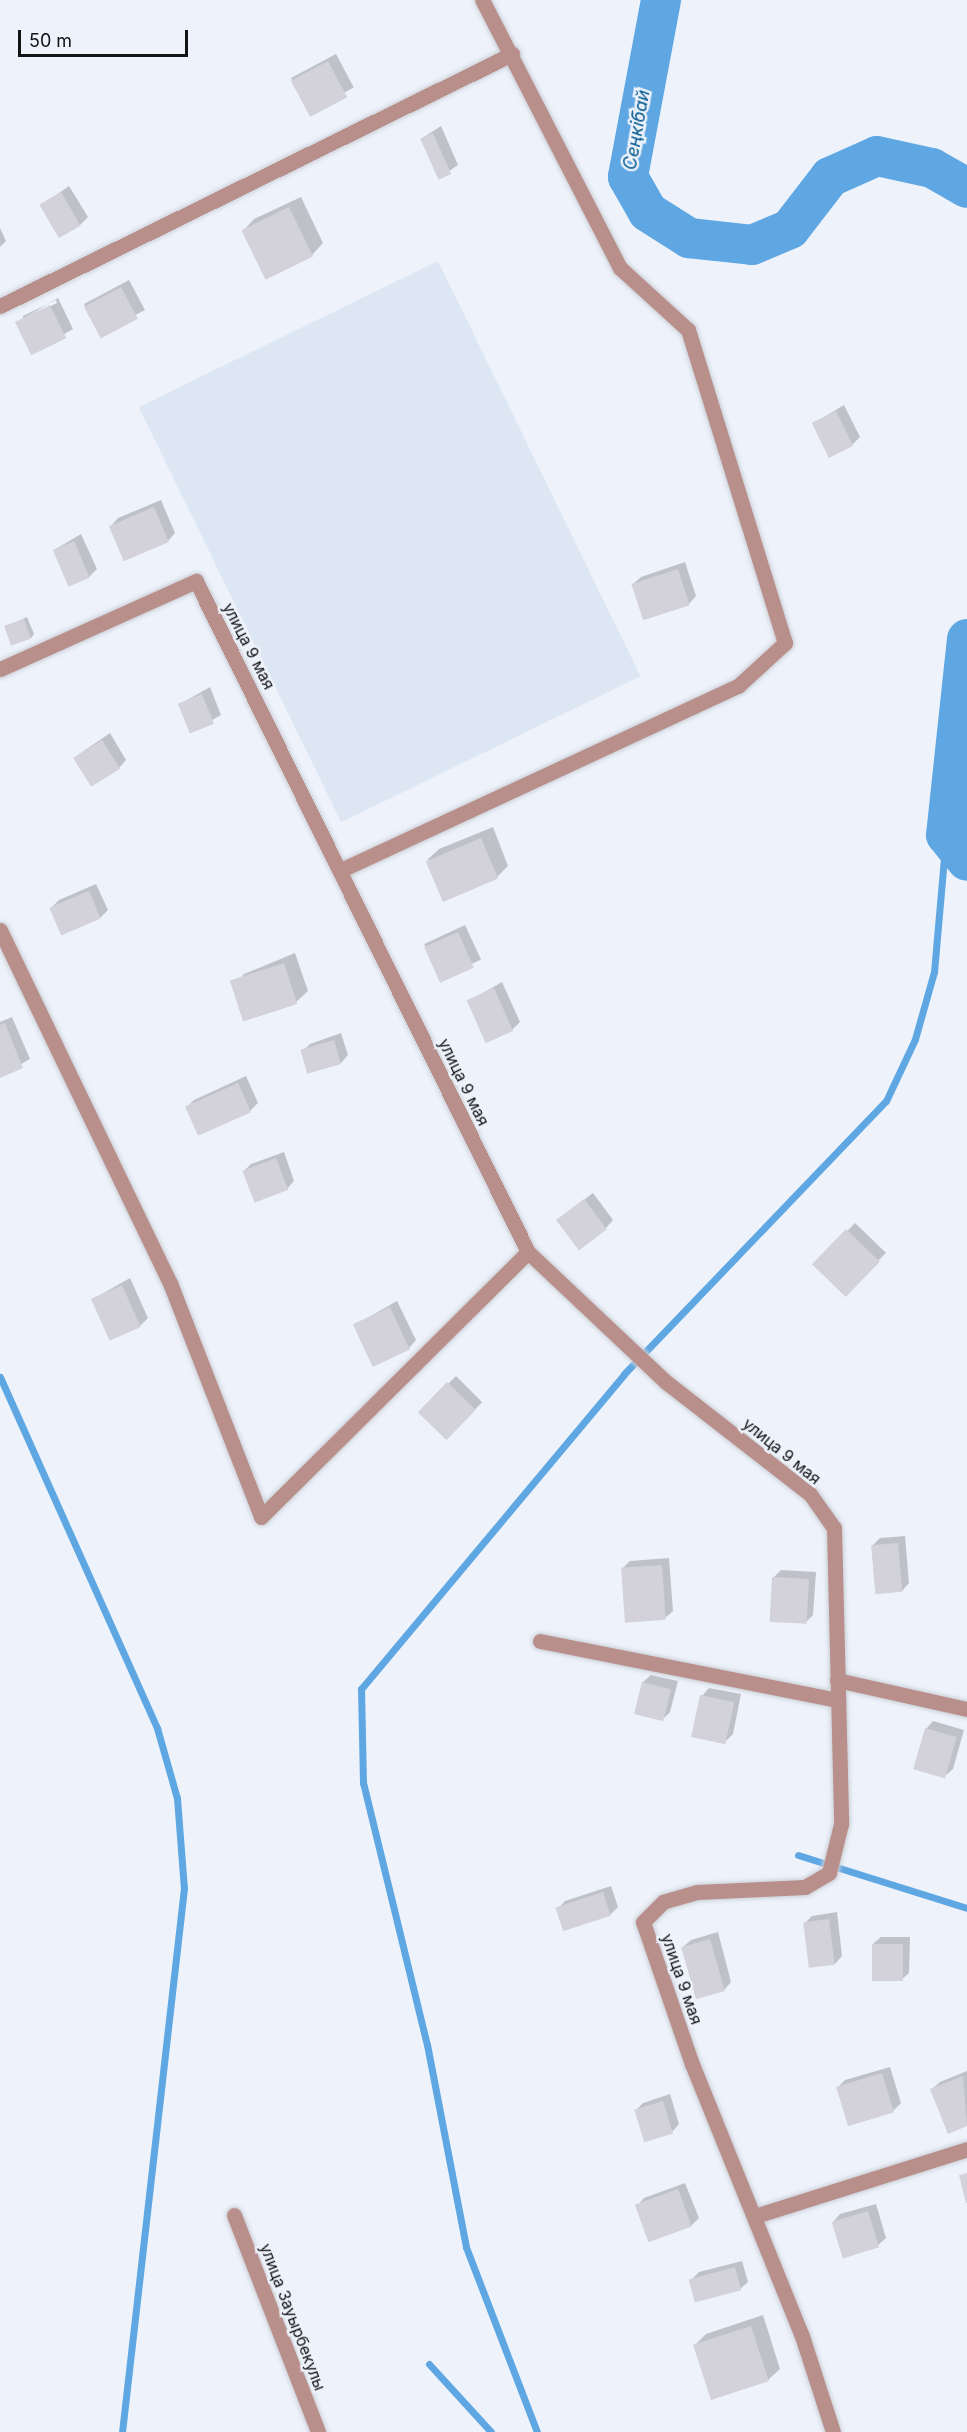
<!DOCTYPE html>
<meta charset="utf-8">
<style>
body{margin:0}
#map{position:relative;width:967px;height:2432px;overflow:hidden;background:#eef3fb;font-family:Inter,sans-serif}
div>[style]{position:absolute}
.built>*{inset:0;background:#dde6f3;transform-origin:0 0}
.shadow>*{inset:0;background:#0003;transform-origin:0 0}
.stream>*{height:7px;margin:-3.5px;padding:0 3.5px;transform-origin:3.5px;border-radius:3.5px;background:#5fa7e3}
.river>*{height:40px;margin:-20px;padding:0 20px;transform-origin:20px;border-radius:20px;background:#5fa7e3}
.building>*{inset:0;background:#d3d1da;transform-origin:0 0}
.roads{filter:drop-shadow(0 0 2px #cbcfd6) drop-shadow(0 0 2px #cbcfd6)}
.minor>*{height:15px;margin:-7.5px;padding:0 7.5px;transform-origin:7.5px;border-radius:7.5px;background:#b98f8c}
span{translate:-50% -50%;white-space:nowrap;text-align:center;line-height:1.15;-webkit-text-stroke:5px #eef3fb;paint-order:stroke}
.street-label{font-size:16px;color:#111315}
.water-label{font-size:18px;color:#00578f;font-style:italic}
.scale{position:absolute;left:18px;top:30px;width:170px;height:27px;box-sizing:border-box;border:3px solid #111315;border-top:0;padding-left:8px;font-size:18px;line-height:21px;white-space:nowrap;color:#111315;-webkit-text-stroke:4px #eef3fb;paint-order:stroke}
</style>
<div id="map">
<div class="built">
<div style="left:438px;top:261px;width:462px;height:333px;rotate:64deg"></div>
</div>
<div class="shadow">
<div style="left:336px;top:54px;width:38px;height:51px;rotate:62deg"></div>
<div style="clip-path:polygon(441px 126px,458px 165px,439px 178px,421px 139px)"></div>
<div style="clip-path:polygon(69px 186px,88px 217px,80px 225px,42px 205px)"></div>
<div style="clip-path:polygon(301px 197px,323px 243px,312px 255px,243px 231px,254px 219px)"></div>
<div style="clip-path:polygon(0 228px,6px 241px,0 247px)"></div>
<div style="left:129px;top:280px;width:34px;height:51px;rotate:62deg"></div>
<div style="clip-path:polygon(evenodd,58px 298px,73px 329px,32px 353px,16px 323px,58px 298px,56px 300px,57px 303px,23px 320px,23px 316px,56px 300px)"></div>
<div style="clip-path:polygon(844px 405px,860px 437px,852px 445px,814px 423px)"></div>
<div style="clip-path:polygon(161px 500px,175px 533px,168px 541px,111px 526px,118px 518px)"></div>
<div style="clip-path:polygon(81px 534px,97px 569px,89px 577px,54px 550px)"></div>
<div style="clip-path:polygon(685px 562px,696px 596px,689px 604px,633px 584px,641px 577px)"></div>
<div style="clip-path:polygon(27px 617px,34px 634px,31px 638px,5px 627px)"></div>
<div style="clip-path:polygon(210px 687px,221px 715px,191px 732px,180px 704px)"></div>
<div style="clip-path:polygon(110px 733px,126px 760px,119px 768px,75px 757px)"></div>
<div style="clip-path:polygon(493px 827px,508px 866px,497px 877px,427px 860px,439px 849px)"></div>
<div style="clip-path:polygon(96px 884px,108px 910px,100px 918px,51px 908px,59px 900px)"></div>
<div style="left:465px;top:925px;width:38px;height:45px;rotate:65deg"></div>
<div style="clip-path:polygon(295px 953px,308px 991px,296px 1002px,233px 986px,244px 974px)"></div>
<div style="clip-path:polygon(502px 982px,520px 1022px,512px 1030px,469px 1001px)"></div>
<div style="clip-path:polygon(12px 1017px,30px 1059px,0 1076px,0 1022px)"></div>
<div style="clip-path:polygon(341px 1033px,348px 1055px,341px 1063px,303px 1051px,310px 1044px)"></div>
<div style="clip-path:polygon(246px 1076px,258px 1103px,250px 1111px,187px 1107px,194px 1100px)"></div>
<div style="clip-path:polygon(284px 1152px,294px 1181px,287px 1189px,244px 1171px,251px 1164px)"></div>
<div style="clip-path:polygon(593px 1193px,613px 1220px,606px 1228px,558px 1220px)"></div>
<div style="left:855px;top:1223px;width:43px;height:57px;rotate:44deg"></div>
<div style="clip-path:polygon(130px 1278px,148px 1318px,140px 1326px,93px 1299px)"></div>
<div style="clip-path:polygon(397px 1301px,416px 1340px,409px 1348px,355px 1325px)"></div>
<div style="left:456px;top:1376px;width:37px;height:52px;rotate:45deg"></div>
<div style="clip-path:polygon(905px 1536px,909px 1583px,902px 1591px,872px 1546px,880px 1538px)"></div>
<div style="clip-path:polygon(669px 1558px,673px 1611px,665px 1618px,622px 1569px,630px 1561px)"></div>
<div style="clip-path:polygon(781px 1570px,816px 1572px,813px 1615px,806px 1622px,773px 1578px)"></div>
<div style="clip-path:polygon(651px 1675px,678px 1681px,670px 1712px,662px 1720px,643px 1682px)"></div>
<div style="clip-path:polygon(709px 1688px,741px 1694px,733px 1734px,725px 1742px,702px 1696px)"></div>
<div style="clip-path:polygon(933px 1721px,964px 1730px,953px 1769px,945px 1776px,926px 1729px)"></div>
<div style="clip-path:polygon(611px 1886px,618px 1907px,610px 1915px,558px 1909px,565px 1901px)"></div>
<div style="clip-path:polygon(837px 1912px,842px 1956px,835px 1964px,804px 1924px,812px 1916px)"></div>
<div style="clip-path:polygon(718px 1932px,731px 1982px,724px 1990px,683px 1947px,691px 1940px)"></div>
<div style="clip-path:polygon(881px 1937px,910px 1937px,909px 1973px,901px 1980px,873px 1944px)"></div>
<div style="clip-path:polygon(890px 2067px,901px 2103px,893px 2111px,837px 2088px,845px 2080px)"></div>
<div style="clip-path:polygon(967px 2071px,967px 2124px,948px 2132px,932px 2089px,940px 2082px)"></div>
<div style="clip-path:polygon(670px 2094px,679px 2124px,672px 2132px,636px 2110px,643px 2103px)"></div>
<div style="clip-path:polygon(685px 2183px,699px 2218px,691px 2226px,637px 2206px,644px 2198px)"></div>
<div style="clip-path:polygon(876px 2204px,886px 2238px,878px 2245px,833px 2222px,840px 2214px)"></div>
<div style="clip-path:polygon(742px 2261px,748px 2282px,740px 2289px,691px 2280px,699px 2272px)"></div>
<div style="clip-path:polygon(763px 2315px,780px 2369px,768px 2380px,695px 2345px,706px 2334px)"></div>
</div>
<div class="stream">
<div style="left:0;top:1377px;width:385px;rotate:65.9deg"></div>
<div style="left:157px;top:1728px;width:73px;rotate:74.1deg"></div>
<div style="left:177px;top:1798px;width:90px;rotate:85.6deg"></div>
<div style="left:184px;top:1888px;width:548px;rotate:96.5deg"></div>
<div style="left:798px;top:1855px;width:177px;rotate:17.4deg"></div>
<div style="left:429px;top:2364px;width:92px;rotate:47.6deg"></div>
<div style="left:537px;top:2432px;width:198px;rotate:-111deg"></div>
<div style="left:466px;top:2247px;width:206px;rotate:-100.9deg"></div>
<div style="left:427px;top:2045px;width:270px;rotate:-103.7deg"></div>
<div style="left:363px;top:1783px;width:94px;rotate:-91.2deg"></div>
<div style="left:361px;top:1689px;width:410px;rotate:-50.1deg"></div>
<div style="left:624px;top:1374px;width:378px;rotate:-46.2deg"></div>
<div style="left:886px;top:1101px;width:68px;rotate:-64.9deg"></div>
<div style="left:915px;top:1039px;width:70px;rotate:-74.2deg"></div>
<div style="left:934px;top:972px;width:138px;rotate:-85deg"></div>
</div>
<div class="river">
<div style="left:661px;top:0;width:180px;rotate:100.6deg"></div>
<div style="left:628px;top:177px;width:40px;rotate:60.3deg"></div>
<div style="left:648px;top:212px;width:49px;rotate:32.4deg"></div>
<div style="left:689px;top:238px;width:63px;rotate:6.3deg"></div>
<div style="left:752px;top:245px;width:41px;rotate:-22.8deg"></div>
<div style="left:790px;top:229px;width:66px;rotate:-52.4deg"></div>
<div style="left:830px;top:177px;width:51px;rotate:-24.1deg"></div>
<div style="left:877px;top:156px;width:56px;rotate:12.3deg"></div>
<div style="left:932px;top:168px;width:40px;rotate:29.7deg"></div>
<div style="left:967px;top:639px;width:197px;rotate:96.1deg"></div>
<div style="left:946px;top:835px;width:33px;rotate:51deg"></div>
</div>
<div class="building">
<div style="left:328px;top:61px;width:41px;height:42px;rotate:62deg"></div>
<div style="left:433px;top:133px;width:45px;height:14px;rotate:66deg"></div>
<div style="left:61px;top:192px;width:39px;height:25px;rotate:60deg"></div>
<div style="left:289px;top:207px;width:55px;height:53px;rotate:64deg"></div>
<div style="left:121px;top:287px;width:36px;height:42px;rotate:62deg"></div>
<div style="left:50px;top:305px;width:37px;height:39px;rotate:64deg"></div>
<div style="left:836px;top:411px;width:39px;height:27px;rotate:64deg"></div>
<div style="left:154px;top:507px;width:38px;height:49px;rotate:67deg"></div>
<div style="left:74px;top:541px;width:40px;height:23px;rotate:67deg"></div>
<div style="left:678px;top:569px;width:38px;height:49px;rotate:72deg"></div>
<div style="left:24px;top:619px;width:21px;height:21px;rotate:71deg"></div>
<div style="left:202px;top:694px;width:32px;height:26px;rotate:68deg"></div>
<div style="left:102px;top:740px;width:34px;height:34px;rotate:58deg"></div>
<div style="left:481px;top:838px;width:44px;height:60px;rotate:67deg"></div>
<div style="left:89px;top:891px;width:30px;height:43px;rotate:67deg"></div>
<div style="left:458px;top:932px;width:39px;height:37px;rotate:66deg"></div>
<div style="left:284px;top:963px;width:43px;height:57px;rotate:72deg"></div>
<div style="left:494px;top:988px;width:47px;height:30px;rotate:66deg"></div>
<div style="clip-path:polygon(5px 1023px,23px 1068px,0 1078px,0 1025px)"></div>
<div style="left:334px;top:1040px;width:25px;height:35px;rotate:74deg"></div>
<div style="left:238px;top:1083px;width:32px;height:58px;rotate:66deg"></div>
<div style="left:276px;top:1158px;width:34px;height:36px;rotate:69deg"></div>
<div style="left:584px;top:1199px;width:38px;height:35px;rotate:53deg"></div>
<div style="left:846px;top:1229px;width:47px;height:49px;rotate:44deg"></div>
<div style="left:122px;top:1285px;width:46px;height:34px;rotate:66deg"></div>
<div style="left:390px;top:1307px;width:47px;height:41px;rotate:65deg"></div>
<div style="left:447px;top:1382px;width:40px;height:42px;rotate:44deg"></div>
<div style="left:898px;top:1543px;width:49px;height:27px;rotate:85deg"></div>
<div style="left:662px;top:1565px;width:55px;height:41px;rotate:86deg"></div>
<div style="left:772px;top:1577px;width:37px;height:45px;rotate:3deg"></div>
<div style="left:642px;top:1682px;width:30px;height:33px;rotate:14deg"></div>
<div style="left:700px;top:1695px;width:35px;height:43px;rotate:12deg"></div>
<div style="left:925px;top:1728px;width:33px;height:43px;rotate:16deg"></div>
<div style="left:603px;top:1892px;width:25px;height:50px;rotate:72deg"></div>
<div style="left:829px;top:1919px;width:46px;height:26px;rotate:83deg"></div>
<div style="left:710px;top:1939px;width:54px;height:30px;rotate:74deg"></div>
<div style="left:872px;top:1944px;width:31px;height:37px"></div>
<div style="left:882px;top:2073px;width:41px;height:48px;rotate:73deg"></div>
<div style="clip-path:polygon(963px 2076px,967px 2126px,948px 2134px,930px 2089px)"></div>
<div style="left:663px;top:2101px;width:34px;height:30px;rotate:73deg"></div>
<div style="clip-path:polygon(967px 2173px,967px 2203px,966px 2203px,959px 2175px)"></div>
<div style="left:678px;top:2189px;width:40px;height:46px;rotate:70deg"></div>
<div style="left:868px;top:2211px;width:38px;height:38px;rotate:73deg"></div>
<div style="left:735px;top:2267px;width:24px;height:48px;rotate:75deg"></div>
<div style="left:751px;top:2326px;width:58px;height:61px;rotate:72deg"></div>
</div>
<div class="roads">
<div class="minor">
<div style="left:0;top:306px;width:571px;rotate:-26.21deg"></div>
<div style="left:0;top:669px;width:215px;rotate:-24.2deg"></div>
<div style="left:196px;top:581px;width:749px;rotate:63.67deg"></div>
<div style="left:528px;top:1252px;width:190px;rotate:43.3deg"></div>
<div style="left:666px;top:1382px;width:182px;rotate:37.9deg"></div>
<div style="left:810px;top:1494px;width:42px;rotate:54.8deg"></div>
<div style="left:834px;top:1528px;width:296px;rotate:88.6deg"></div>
<div style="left:841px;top:1824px;width:50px;rotate:103.8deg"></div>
<div style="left:829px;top:1873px;width:28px;rotate:150deg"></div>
<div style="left:805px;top:1887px;width:108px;rotate:177.3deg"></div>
<div style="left:697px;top:1892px;width:35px;rotate:164deg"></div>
<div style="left:663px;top:1902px;width:28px;rotate:135deg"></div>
<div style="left:643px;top:1922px;width:150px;rotate:71deg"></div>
<div style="left:692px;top:2064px;width:293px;rotate:68deg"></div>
<div style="left:802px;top:2336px;width:101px;rotate:72.1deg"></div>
<div style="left:341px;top:870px;width:438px;rotate:-24.9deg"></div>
<div style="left:738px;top:686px;width:64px;rotate:-42.5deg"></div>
<div style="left:785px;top:643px;width:328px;rotate:-107.2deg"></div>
<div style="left:688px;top:330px;width:92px;rotate:-137.6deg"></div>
<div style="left:620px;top:268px;width:301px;rotate:-117.2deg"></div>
<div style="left:0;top:930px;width:392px;rotate:64.3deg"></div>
<div style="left:170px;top:1283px;width:251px;rotate:68.7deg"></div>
<div style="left:261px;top:1517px;width:376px;rotate:-44.8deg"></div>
<div style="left:540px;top:1641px;width:304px;rotate:11.2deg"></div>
<div style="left:837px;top:1680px;width:133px;rotate:12.6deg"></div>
<div style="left:234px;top:2215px;width:233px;rotate:68.8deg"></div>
<div style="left:755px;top:2216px;width:222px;rotate:-17.5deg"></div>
</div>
</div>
<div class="street-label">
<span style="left:249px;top:646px;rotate:63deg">улица 9 мая</span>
<span style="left:464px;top:1082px;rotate:64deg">улица 9 мая</span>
<span style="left:782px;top:1451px;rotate:39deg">улица 9 мая</span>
<span style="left:682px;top:1979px;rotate:71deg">улица 9 мая</span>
<span style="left:293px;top:2317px;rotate:69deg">улица Зауырбекулы</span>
</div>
<div class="water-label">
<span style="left:637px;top:130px;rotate:-80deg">Сеңкібай</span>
</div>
<div class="scale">50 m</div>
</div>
